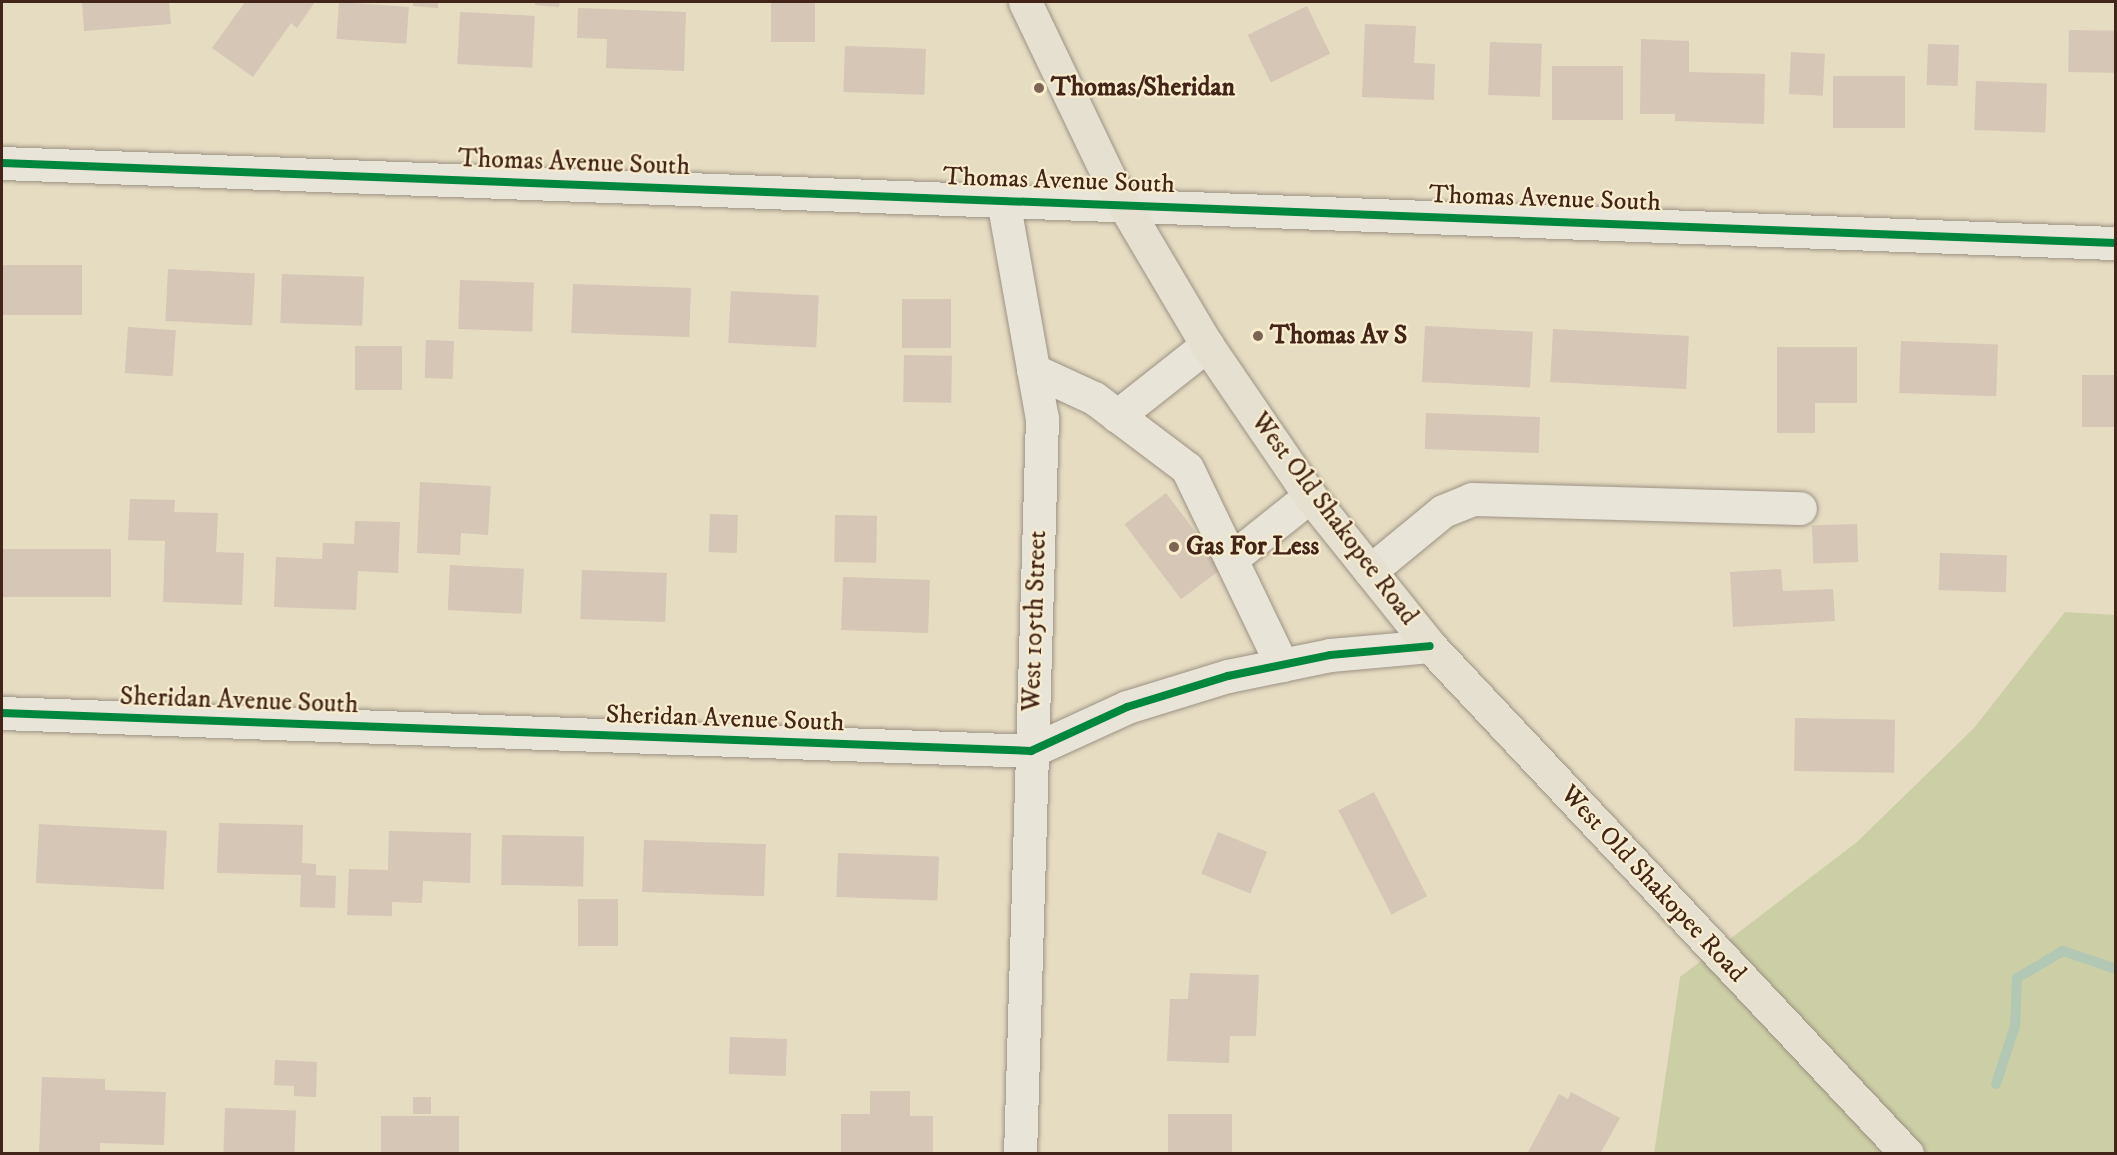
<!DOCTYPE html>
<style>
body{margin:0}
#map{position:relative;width:2117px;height:1155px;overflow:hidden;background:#e6dcc2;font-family:"IM FELL DW Pica",serif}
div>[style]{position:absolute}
.green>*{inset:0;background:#cccfa6}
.stream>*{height:10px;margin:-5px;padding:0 5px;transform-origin:5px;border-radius:5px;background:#b2c7b4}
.building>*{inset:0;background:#d6c6b5;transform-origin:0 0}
.roads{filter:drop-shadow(0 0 2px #9c9283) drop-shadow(0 0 2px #9c9283)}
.minor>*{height:33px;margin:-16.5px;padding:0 16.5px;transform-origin:16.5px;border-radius:16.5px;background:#e9e4d8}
.major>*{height:33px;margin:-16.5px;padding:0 16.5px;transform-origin:16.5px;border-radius:16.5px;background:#e6e0d1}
.cycleway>*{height:8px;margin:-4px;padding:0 4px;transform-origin:4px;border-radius:4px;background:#00873e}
.dots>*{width:16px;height:16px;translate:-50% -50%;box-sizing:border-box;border:3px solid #f8edce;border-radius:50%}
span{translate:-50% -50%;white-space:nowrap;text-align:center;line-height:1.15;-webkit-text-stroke:4.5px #f8edce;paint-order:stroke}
.poi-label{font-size:26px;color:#432418;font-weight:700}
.left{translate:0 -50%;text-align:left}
.street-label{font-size:26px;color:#432418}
.frame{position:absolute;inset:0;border:3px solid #432418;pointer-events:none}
</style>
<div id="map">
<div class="green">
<div style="clip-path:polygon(2065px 612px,2115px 615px,2115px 1153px,1654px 1154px,1680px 977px,1857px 842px,1974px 728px)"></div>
</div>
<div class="stream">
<div style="left:1996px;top:1084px;width:61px;rotate:-71.9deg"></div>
<div style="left:2015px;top:1026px;width:48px;rotate:-87.6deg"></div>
<div style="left:2017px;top:978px;width:53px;rotate:-30.4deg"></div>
<div style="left:2063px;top:951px;width:56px;rotate:18.8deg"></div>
</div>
<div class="building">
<div style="clip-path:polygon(82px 2px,169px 2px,171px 24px,84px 31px)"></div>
<div style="clip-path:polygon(245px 2px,315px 2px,297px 28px,291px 23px,253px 77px,212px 48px)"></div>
<div style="left:339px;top:2px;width:70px;height:37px;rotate:4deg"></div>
<div style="clip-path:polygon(413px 2px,438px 2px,438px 8px,413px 6px)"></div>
<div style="clip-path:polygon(535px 2px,560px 2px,559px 7px,535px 5px)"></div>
<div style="left:771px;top:2px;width:44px;height:40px"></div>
<div style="left:1307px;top:6px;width:53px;height:66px;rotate:64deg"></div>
<div style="clip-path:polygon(578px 8px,686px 12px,684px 71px,606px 68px,607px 39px,577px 38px)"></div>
<div style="left:460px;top:12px;width:75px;height:52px;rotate:3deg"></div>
<div style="clip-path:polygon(1365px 24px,1416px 26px,1414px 63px,1435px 64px,1434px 100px,1362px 97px)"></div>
<div style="left:2069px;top:30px;width:47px;height:42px;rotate:1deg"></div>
<div style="clip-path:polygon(1641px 39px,1689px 41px,1689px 72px,1765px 74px,1764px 124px,1675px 121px,1675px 114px,1640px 114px)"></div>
<div style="left:1490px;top:42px;width:52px;height:53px;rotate:2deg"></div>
<div style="left:1928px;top:44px;width:31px;height:41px;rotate:2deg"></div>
<div style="left:845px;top:46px;width:81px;height:46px;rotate:2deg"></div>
<div style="left:1791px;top:52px;width:34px;height:42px;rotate:3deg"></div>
<div style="left:1623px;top:66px;width:54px;height:71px;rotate:90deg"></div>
<div style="left:1833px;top:76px;width:72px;height:52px"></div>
<div style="left:1976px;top:81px;width:71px;height:49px;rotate:2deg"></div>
<div style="left:2px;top:265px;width:80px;height:50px"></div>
<div style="left:168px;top:269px;width:87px;height:52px;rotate:3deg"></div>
<div style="left:282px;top:274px;width:82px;height:49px;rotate:2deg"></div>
<div style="left:460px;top:280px;width:74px;height:49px;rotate:2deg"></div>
<div style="left:573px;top:284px;width:118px;height:49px;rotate:2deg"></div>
<div style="left:731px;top:291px;width:88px;height:52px;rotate:3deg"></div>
<div style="left:902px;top:299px;width:49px;height:49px"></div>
<div style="left:1425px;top:326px;width:108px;height:56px;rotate:3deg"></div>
<div style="left:128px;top:327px;width:48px;height:46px;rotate:4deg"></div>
<div style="left:1553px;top:329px;width:136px;height:53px;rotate:3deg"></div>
<div style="left:426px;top:340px;width:28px;height:38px;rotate:2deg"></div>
<div style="left:1901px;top:341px;width:97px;height:52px;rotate:2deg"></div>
<div style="left:355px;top:346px;width:47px;height:44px"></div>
<div style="clip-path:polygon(1777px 347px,1857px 347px,1857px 403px,1815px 403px,1815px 433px,1777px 433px)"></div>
<div style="left:904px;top:355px;width:48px;height:47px;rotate:1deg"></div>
<div style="left:2082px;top:375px;width:34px;height:52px"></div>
<div style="left:1426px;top:413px;width:114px;height:36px;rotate:2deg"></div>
<div style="clip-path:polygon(420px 482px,491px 486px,488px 535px,461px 533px,460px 555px,417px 553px)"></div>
<div style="left:1166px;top:493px;width:94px;height:52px;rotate:53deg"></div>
<div style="clip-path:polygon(130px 499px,175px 500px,174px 512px,218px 513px,216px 552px,244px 553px,242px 605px,163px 602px,165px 541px,128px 540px)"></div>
<div style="left:710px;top:514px;width:28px;height:38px;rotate:2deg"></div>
<div style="left:835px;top:515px;width:42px;height:47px;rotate:1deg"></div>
<div style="clip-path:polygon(355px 521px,400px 522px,398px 573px,358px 571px,356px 610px,274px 607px,276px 557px,322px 559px,323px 543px,354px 544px)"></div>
<div style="left:1857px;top:524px;width:38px;height:45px;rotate:88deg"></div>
<div style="left:2px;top:549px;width:109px;height:48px"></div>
<div style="left:1940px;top:553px;width:67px;height:37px;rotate:2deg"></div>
<div style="left:450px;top:565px;width:74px;height:45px;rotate:3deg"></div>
<div style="clip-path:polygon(1781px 569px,1783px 591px,1833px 589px,1835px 621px,1733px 627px,1730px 572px)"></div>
<div style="left:582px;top:570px;width:85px;height:49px;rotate:2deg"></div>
<div style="left:843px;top:577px;width:87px;height:53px;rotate:2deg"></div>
<div style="left:1795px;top:718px;width:100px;height:53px;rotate:1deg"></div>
<div style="left:1374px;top:792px;width:117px;height:40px;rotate:63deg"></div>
<div style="clip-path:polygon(219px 823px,303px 825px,302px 863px,316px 864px,316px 875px,336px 876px,335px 908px,300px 907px,301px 875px,217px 873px)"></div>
<div style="left:39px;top:824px;width:128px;height:59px;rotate:3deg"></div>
<div style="clip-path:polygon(389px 831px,471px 833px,470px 883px,423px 881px,422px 903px,392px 902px,392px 916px,347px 915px,349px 869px,388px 870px)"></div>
<div style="left:1218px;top:832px;width:53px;height:45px;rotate:22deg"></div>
<div style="left:502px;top:835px;width:82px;height:50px;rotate:1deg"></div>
<div style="left:644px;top:840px;width:122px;height:52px;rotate:2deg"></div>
<div style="left:838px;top:853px;width:101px;height:44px;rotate:2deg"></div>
<div style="left:618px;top:899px;width:47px;height:40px;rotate:90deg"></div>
<div style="clip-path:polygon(1190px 973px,1259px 975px,1256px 1036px,1230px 1036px,1229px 1063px,1167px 1061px,1170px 999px,1188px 999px)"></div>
<div style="left:730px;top:1037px;width:57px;height:37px;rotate:2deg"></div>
<div style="clip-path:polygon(275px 1060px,317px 1062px,316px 1097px,294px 1096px,294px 1086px,274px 1085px)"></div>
<div style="clip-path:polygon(42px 1077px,105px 1079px,105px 1090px,166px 1092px,164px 1145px,100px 1143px,100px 1154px,39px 1154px)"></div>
<div style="clip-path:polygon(870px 1091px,910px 1091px,910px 1116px,933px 1116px,933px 1154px,841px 1154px,841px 1114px,870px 1114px)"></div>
<div style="clip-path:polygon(1571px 1092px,1620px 1118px,1600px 1154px,1527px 1154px,1559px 1094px,1568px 1099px)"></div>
<div style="left:413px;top:1097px;width:18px;height:17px"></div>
<div style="left:225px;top:1108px;width:71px;height:46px;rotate:2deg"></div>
<div style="left:1168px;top:1114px;width:64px;height:40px"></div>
<div style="left:381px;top:1116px;width:78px;height:38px"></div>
</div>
<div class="roads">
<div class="minor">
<div style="left:2px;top:163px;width:2116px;rotate:2.17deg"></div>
<div style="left:1003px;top:200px;width:221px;rotate:79.9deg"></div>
<div style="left:1042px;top:418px;width:736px;rotate:91.71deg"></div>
<div style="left:1033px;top:370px;width:67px;rotate:24.7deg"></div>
<div style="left:1094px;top:398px;width:116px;rotate:37deg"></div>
<div style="left:1187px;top:468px;width:219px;rotate:64.3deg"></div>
<div style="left:1117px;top:416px;width:115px;rotate:-38.3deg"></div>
<div style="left:1231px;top:559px;width:101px;rotate:-38.6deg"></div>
<div style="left:1370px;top:571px;width:94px;rotate:-39.4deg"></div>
<div style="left:1443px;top:511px;width:31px;rotate:-22deg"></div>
<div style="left:1472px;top:499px;width:328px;rotate:1.6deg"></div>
<div style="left:2px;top:713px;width:1030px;rotate:2.11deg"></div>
<div style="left:1031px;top:751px;width:106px;rotate:-24.6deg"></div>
<div style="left:1127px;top:707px;width:106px;rotate:-17.1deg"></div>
<div style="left:1228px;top:676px;width:104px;rotate:-11.6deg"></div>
<div style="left:1330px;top:655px;width:100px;rotate:-5.1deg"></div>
</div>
<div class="major">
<div style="left:1025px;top:2px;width:206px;rotate:64.4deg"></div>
<div style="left:1114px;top:188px;width:182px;rotate:59.4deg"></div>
<div style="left:1207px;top:345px;width:183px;rotate:55.7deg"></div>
<div style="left:1310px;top:496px;width:192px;rotate:51.3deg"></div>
<div style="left:1430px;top:646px;width:697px;rotate:46.8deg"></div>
</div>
</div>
<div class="cycleway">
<div style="left:2px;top:163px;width:2116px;rotate:2.17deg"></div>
<div style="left:2px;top:713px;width:1030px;rotate:2.11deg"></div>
<div style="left:1031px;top:751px;width:106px;rotate:-24.6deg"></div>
<div style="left:1127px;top:707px;width:106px;rotate:-17.1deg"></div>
<div style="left:1228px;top:676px;width:104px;rotate:-11.6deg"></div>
<div style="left:1330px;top:655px;width:100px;rotate:-5.1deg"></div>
</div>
<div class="dots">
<div style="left:1039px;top:88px;background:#7c6454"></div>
<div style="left:1258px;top:336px;background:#7c6454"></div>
<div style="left:1174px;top:547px;background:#7c6454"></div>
</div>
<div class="poi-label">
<span class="left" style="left:1051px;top:88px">Thomas/Sheridan</span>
<span class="left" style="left:1270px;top:336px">Thomas Av S</span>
<span class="left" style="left:1186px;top:547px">Gas For Less</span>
</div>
<div class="street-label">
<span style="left:574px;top:163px;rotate:2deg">Thomas Avenue South</span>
<span style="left:1059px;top:181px;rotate:2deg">Thomas Avenue South</span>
<span style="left:1545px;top:199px;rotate:2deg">Thomas Avenue South</span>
<span style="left:1334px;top:519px;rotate:53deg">West Old Shakopee Road</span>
<span style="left:1035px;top:621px;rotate:-88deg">West 105th Street</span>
<span style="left:239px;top:701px;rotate:2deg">Sheridan Avenue South</span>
<span style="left:725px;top:719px;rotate:2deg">Sheridan Avenue South</span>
<span style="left:1653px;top:884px;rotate:47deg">West Old Shakopee Road</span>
</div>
<div class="frame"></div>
</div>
